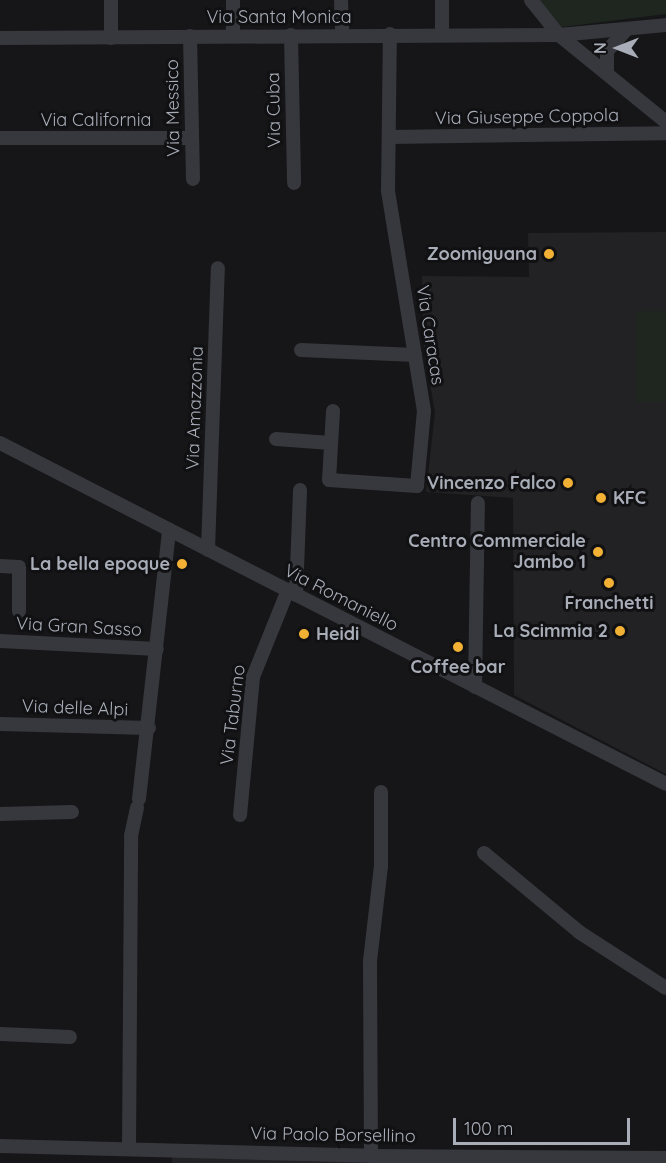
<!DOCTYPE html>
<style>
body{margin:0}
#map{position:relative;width:666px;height:1163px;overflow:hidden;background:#161618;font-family:Quicksand,sans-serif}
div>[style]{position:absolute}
.built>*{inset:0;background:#222225}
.green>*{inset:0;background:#1e261f;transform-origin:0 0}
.minor>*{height:14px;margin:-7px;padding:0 7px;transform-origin:7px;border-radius:7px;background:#37383d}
.dots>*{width:16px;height:16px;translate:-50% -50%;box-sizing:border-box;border:3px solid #111113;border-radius:50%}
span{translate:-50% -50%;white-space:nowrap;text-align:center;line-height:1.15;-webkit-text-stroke:6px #111113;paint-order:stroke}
.street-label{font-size:18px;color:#a8adb8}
.poi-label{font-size:18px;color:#a8adb8;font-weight:700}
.right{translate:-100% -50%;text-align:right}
.left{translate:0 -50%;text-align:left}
.north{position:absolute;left:588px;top:18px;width:60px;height:60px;-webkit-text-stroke:4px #111113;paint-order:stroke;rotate:270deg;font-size:16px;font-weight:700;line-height:24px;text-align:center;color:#a8adb8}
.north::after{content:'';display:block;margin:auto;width:21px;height:27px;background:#a8adb8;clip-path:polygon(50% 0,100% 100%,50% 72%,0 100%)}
.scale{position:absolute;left:453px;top:1118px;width:177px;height:27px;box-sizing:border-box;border:3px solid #a8adb8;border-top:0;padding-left:8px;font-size:18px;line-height:21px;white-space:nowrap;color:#a8adb8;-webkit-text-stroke:4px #111113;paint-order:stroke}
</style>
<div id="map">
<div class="built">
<div style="clip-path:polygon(666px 232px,666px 774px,514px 695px,513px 498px,426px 492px,435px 412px,424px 351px,422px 276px,529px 277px,528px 233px)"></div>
<div style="clip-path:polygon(172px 1157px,373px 1160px,373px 1163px,172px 1163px)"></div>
</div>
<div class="green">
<div style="clip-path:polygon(539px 0,666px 0,666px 14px,562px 27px)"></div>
<div style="left:666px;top:311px;width:91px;height:30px;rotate:90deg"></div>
</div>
<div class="minor">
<div style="left:111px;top:0;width:38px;rotate:90deg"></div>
<div style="left:233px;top:0;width:35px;rotate:90deg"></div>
<div style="left:341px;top:0;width:35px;rotate:88deg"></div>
<div style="left:442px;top:0;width:34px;rotate:90deg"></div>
<div style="left:531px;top:0;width:45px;rotate:51.3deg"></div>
<div style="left:559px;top:35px;width:138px;rotate:39.1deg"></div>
<div style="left:291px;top:35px;width:148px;rotate:88.8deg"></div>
<div style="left:190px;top:36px;width:143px;rotate:88.8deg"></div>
<div style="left:0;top:38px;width:559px;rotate:-0.31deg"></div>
<div style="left:559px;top:35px;width:107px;rotate:-5.3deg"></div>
<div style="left:607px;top:72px;width:21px;rotate:-90deg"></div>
<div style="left:607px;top:51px;width:30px;rotate:-48deg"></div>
<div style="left:389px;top:137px;width:277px;rotate:-0.8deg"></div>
<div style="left:0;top:138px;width:192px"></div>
<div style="left:301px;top:350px;width:114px;rotate:2.5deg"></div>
<div style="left:333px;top:411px;width:69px;rotate:93.3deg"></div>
<div style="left:329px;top:480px;width:88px;rotate:3.9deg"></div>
<div style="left:417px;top:486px;width:75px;rotate:-84.7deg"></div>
<div style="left:424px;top:411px;width:224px;rotate:-99.3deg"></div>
<div style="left:388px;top:190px;width:156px;rotate:-89.3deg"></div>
<div style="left:276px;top:439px;width:55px;rotate:4.2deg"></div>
<div style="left:0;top:443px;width:748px;rotate:27.11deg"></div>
<div style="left:208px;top:550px;width:282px;rotate:-88deg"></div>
<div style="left:0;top:566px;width:19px;rotate:3deg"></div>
<div style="left:19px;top:567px;width:44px;rotate:90deg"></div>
<div style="left:296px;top:595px;width:105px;rotate:-87.8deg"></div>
<div style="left:0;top:641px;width:157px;rotate:2.9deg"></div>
<div style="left:475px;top:687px;width:184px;rotate:-89.1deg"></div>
<div style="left:0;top:724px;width:149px;rotate:1.5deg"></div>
<div style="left:139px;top:799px;width:271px;rotate:-83.6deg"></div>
<div style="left:0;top:814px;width:72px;rotate:-1.6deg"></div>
<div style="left:240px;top:815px;width:139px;rotate:-84.6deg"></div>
<div style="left:253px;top:677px;width:94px;rotate:-68.1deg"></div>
<div style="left:484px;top:853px;width:124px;rotate:39.7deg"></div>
<div style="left:579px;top:932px;width:103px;rotate:32.8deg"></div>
<div style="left:0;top:1034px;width:70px;rotate:2.5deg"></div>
<div style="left:0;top:1146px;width:371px;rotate:1.5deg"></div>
<div style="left:371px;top:1156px;width:295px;rotate:0.4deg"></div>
<div style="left:129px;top:1148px;width:312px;rotate:-89.6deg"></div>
<div style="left:131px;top:836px;width:29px;rotate:-78deg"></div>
<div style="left:371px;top:1156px;width:195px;rotate:-90.3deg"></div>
<div style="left:370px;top:961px;width:96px;rotate:-83.4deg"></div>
<div style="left:381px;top:866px;width:74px;rotate:-90deg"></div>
</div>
<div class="dots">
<div style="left:549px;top:254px;background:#f2b134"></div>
<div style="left:568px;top:483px;background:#f2b134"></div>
<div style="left:601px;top:498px;background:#f2b134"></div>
<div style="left:598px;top:552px;background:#f2b134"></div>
<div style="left:182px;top:564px;background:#f2b134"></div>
<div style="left:609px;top:583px;background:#f2b134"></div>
<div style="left:620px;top:631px;background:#f2b134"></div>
<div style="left:304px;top:634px;background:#f2b134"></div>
<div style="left:458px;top:647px;background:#f2b134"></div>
</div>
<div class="street-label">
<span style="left:279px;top:17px">Via Santa Monica</span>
<span style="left:173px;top:108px;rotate:-91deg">Via Messico</span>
<span style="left:274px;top:110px;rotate:-91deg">Via Cuba</span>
<span style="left:527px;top:117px;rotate:-1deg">Via Giuseppe Coppola</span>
<span style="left:96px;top:120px">Via California</span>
<span style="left:430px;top:335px;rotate:81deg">Via Caracas</span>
<span style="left:195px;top:408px;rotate:-88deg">Via Amazzonia</span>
<span style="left:341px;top:598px;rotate:27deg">Via Romaniello</span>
<span style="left:79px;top:627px;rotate:3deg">Via Gran Sasso</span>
<span style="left:75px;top:708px;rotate:2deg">Via delle Alpi</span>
<span style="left:233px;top:715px;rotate:-83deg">Via Taburno</span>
<span style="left:333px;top:1135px;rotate:1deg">Via Paolo Borsellino</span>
</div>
<div class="poi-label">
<span class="right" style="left:537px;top:254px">Zoomiguana</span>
<span class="right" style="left:556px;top:483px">Vincenzo Falco</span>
<span class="left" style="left:613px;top:498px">KFC</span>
<span class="right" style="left:586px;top:552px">Centro Commerciale<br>Jambo 1</span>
<span class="right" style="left:170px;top:564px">La bella epoque</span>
<span style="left:609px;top:603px">Franchetti</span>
<span class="right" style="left:608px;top:631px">La Scimmia 2</span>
<span class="left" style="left:316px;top:634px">Heidi</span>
<span style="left:458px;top:667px">Coffee bar</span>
</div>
<div class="north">N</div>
<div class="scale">100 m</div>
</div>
